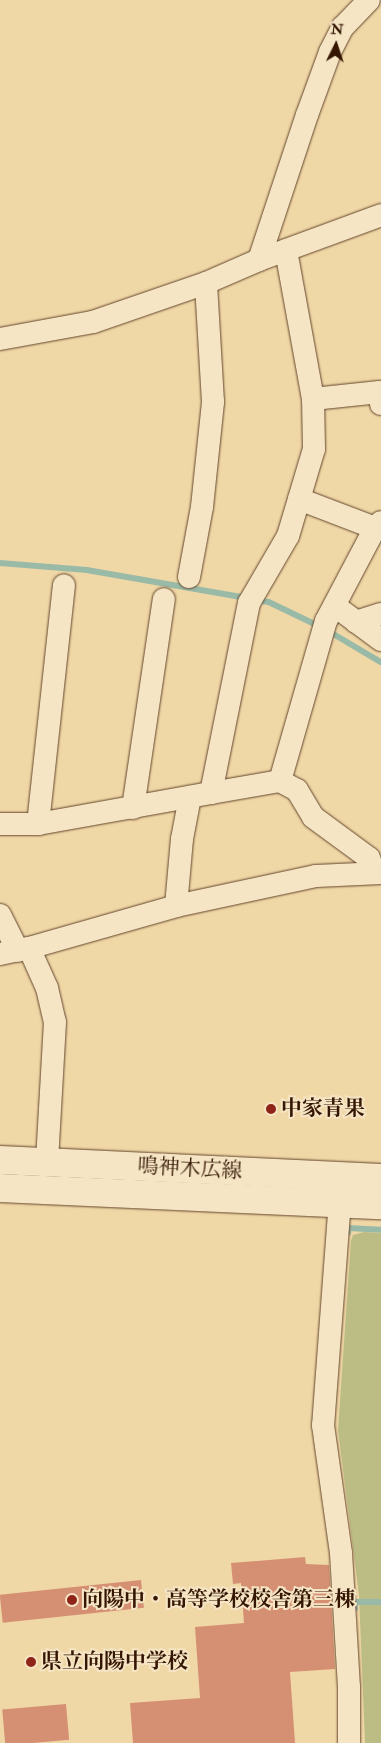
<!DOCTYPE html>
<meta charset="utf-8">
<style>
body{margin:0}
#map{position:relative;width:381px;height:1743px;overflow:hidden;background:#f0d7a6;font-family:"IM FELL Double Pica","Noto Serif JP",serif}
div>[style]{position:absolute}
.green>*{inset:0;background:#bcbd84}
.stream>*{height:5.5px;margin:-2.75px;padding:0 2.75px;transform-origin:2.75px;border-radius:2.75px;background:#9abaa8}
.building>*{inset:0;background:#d59074;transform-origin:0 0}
.roads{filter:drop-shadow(0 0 1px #64462c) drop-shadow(0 0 1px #64462c)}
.minor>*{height:22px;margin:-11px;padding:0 11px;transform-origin:11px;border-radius:11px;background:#f5e5c5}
.secondary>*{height:28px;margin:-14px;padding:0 14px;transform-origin:14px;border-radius:14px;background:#f5e5c5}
.dots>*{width:14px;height:14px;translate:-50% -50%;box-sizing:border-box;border:2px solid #f5e5c5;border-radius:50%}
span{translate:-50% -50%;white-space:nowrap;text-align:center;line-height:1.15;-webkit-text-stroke:4px #f5e5c5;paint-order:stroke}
.poi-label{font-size:21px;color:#351603;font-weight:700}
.left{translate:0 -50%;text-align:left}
.street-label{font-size:21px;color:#351603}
.north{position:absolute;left:311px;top:20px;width:50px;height:50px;-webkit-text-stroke:4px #f5e5c5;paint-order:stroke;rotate:4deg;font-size:14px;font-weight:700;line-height:20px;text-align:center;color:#351603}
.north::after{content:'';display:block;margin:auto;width:18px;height:22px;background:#351603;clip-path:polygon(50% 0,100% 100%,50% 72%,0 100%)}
</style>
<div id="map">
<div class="green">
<div style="clip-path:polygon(364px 1232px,381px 1233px,381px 1743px,365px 1743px,359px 1595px,338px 1430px,351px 1241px,353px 1235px)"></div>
</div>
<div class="stream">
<div style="left:0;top:563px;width:87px;rotate:4.6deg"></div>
<div style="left:87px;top:570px;width:162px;rotate:9.9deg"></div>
<div style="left:256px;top:600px;width:13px;rotate:9deg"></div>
<div style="left:269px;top:602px;width:55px;rotate:25.6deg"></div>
<div style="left:327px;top:630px;width:63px;rotate:30.7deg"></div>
<div style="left:348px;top:1233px;width:5px;rotate:-90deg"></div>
<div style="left:348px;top:1228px;width:33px;rotate:3deg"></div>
<div style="left:355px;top:1609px;width:7px;rotate:-90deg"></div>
<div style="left:355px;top:1602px;width:26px"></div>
</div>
<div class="building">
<div style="clip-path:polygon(305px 1557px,306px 1564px,329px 1565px,335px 1669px,290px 1672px,295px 1743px,133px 1743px,130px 1703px,200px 1698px,195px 1627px,244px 1623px,241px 1583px,233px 1584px,231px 1563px)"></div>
<div style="left:141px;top:1580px;width:28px;height:142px;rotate:84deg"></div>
<div style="left:66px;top:1704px;width:36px;height:64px;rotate:85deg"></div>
</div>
<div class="roads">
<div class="minor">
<div style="left:259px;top:260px;width:153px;rotate:-71.7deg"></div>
<div style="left:307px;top:115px;width:67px;rotate:-69.9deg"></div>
<div style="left:330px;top:52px;width:28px;rotate:-63deg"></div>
<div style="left:343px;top:27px;width:37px;rotate:-46deg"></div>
<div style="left:0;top:339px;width:95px;rotate:-10.4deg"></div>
<div style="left:93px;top:322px;width:120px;rotate:-19deg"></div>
<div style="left:206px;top:283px;width:58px;rotate:-23.5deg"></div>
<div style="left:259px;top:260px;width:130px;rotate:-20.2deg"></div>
<div style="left:313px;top:399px;width:67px;rotate:-6deg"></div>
<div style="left:380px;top:392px;width:12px;rotate:85deg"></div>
<div style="left:299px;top:499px;width:81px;rotate:20.9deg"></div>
<div style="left:189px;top:577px;width:71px;rotate:-79.5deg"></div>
<div style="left:202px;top:507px;width:106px;rotate:-84deg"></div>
<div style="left:213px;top:402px;width:119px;rotate:-93.4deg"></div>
<div style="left:335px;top:606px;width:57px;rotate:36.5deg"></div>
<div style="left:356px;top:622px;width:26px;rotate:-18deg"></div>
<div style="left:280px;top:781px;width:166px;rotate:-74deg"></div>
<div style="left:326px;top:621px;width:105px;rotate:-62.2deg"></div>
<div style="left:375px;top:528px;width:8px;rotate:-45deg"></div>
<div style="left:211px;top:793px;width:70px;rotate:-9.9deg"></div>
<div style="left:280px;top:781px;width:19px;rotate:28deg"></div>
<div style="left:297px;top:790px;width:31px;rotate:59deg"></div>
<div style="left:313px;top:817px;width:69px;rotate:36.2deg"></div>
<div style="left:369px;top:858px;width:15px;rotate:70deg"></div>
<div style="left:133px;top:808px;width:211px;rotate:-81.6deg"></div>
<div style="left:0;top:824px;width:38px"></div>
<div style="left:38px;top:824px;width:176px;rotate:-10.2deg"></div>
<div style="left:211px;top:793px;width:194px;rotate:-78.7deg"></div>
<div style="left:249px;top:603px;width:78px;rotate:-59.8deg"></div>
<div style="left:288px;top:536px;width:91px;rotate:-73.4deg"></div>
<div style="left:314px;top:449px;width:50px;rotate:-91.1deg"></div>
<div style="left:313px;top:399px;width:151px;rotate:-100.3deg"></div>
<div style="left:38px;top:824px;width:240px;rotate:-83.8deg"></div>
<div style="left:176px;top:906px;width:67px;rotate:-84.9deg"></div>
<div style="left:182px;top:839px;width:43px;rotate:-79.2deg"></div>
<div style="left:0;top:915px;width:40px;rotate:63.4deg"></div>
<div style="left:29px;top:948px;width:44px;rotate:65.8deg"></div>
<div style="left:47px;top:988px;width:35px;rotate:77deg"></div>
<div style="left:55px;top:1022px;width:140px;rotate:93.3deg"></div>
<div style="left:0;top:954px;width:30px;rotate:-12deg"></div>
<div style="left:29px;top:948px;width:153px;rotate:-15.9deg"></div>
<div style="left:176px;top:906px;width:143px;rotate:-12.1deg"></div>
<div style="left:316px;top:876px;width:65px;rotate:-2.6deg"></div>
<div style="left:341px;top:1187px;width:239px;rotate:94.3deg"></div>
<div style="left:323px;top:1425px;width:129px;rotate:82deg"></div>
<div style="left:341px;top:1553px;width:134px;rotate:86.6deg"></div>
<div style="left:349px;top:1687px;width:56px;rotate:90deg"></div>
</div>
<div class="secondary">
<div style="left:0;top:1160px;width:381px;rotate:2.7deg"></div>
<div style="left:0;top:1188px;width:381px;rotate:2.6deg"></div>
</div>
</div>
<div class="dots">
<div style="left:271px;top:1109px;background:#8f2418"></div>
<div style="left:72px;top:1600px;background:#8f2418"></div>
<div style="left:31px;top:1662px;background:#8f2418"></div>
</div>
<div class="poi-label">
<span class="left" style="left:281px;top:1109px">中家青果</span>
<span class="left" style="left:82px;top:1600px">向陽中・高等学校校舎第三棟</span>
<span class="left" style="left:41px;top:1662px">県立向陽中学校</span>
</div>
<div class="street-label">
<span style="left:190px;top:1169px;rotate:3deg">鳴神木広線</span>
</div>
<div class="north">N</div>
</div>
